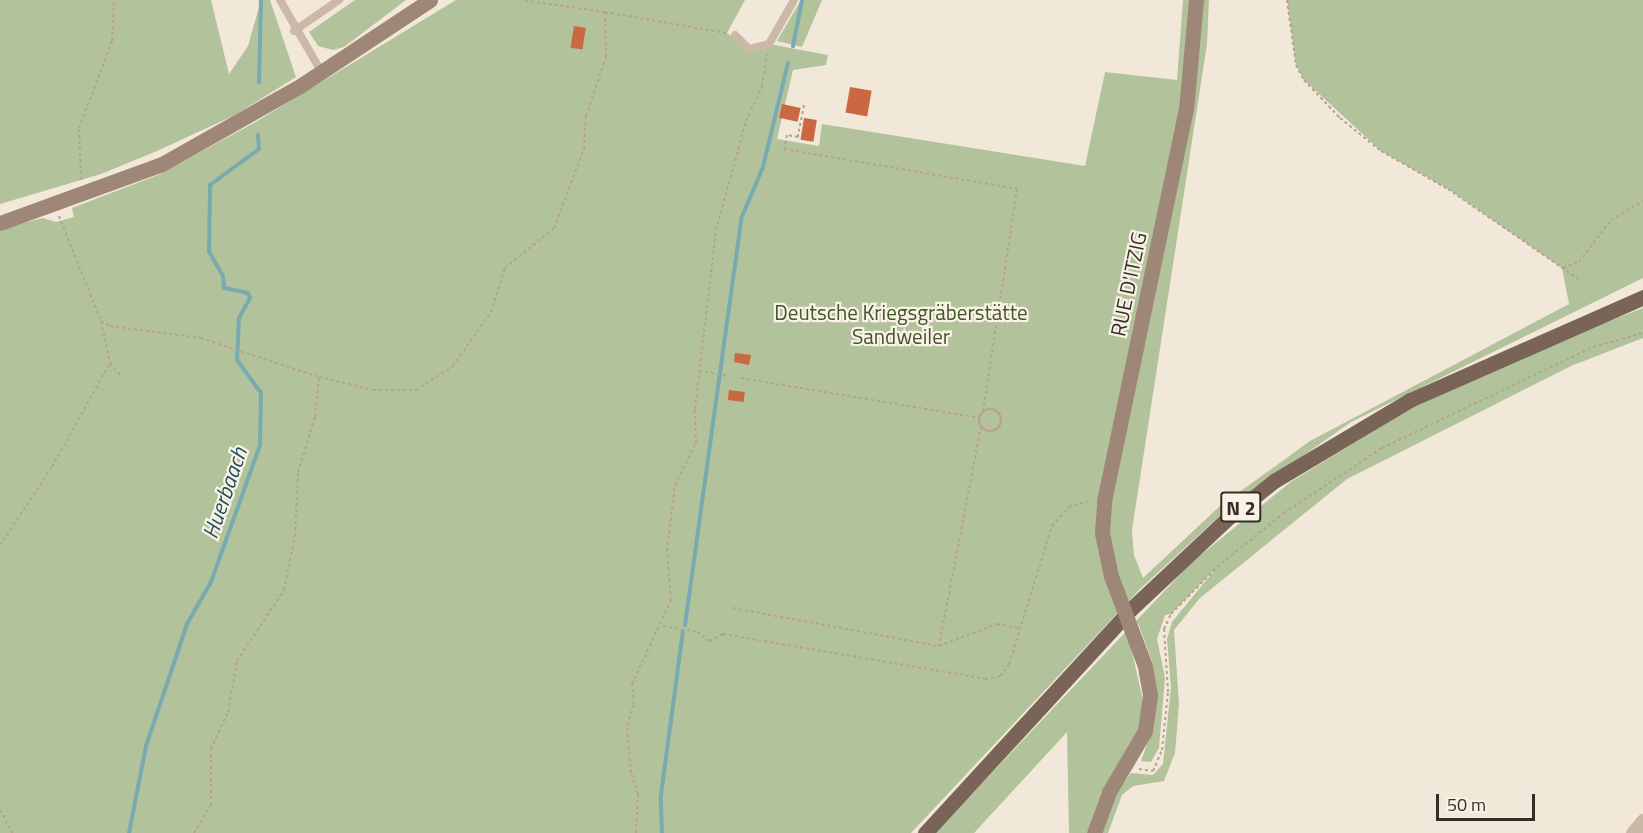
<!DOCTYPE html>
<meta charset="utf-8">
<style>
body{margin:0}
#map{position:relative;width:1643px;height:833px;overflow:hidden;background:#f2e8da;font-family:"Titillium Web",sans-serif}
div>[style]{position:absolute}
.green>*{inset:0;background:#b2c29a}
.stream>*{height:4px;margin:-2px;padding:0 2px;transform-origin:2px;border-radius:2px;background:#78abb0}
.building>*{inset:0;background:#ca6941;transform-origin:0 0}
.path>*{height:2px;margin-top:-1px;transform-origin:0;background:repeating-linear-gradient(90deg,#b7a290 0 3px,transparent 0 6px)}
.path>.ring{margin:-1px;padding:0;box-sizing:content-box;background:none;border:2px solid #b7a290;border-radius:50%}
.lane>*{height:8px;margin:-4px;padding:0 4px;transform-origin:4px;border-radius:4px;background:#cbb8a6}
.street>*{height:15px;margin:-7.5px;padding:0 7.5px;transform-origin:7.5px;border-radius:7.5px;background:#cbb8a6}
.secondary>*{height:15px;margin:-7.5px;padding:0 7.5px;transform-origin:7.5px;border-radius:7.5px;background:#9f8777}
.primary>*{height:15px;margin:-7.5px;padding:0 7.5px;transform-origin:7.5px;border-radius:7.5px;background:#796457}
.secondary-bridge>*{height:15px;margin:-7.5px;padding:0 7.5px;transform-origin:7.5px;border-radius:7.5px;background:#9f8777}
span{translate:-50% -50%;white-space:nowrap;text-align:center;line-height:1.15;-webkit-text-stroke:4.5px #faf2e7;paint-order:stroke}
.shield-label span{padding:2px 4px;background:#faf2e7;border:2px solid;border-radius:4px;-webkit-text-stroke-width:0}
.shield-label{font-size:20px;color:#372d27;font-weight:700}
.street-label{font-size:21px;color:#372d27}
.park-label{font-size:21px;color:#43562a}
.water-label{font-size:22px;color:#1b5259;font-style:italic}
.scale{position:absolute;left:1436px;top:794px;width:99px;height:27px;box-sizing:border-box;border:3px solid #372d27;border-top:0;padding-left:8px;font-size:18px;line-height:21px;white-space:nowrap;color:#372d27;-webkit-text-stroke:4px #faf2e7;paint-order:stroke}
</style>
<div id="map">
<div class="green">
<div style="clip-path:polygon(0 0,211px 0,229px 74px,248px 46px,261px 0,270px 0,296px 77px,235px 115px,157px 151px,101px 174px,0 204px)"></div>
<div style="clip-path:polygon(355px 0,406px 0,344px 47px,333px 50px,318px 46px,309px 32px)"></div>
<div style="clip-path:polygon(456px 0,745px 0,727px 33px,750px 49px,769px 44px,828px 55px,826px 65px,793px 70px,777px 139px,819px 146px,822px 124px,1085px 166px,1105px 72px,1177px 80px,1183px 0,1209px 0,1207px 44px,1132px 530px,1134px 555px,1143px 578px,1220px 506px,1310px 441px,1569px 304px,1562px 268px,1448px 189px,1381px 151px,1304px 80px,1296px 65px,1287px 0,1643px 0,1643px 278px,1351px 422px,1225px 511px,1140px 589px,911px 833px,0 833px,0 229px,43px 218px,56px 222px,74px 217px,72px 208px,158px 175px,254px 123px)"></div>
<div style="clip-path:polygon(801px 0,822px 0,802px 47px,777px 41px)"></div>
<div style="clip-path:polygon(1643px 308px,1643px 338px,1571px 366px,1347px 479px,1200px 598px,1174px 630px,1179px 704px,1175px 753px,1164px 781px,1133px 786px,1122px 795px,1108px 833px,1100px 833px,1115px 794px,1131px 773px,1153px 775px,1163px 764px,1171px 687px,1167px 639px,1172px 622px,1217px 567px,1171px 614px,1165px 615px,1157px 639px,1165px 678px,1159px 748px,1151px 762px,1141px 761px,1154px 725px,1153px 664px,1138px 623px,1128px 634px,1144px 705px,1139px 729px,1101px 793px,1087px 833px,1069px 833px,1067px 732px,974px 833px,935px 833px,1192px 562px,1292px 481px,1408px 410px,1562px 339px)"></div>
</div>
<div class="stream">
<div style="left:793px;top:46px;width:47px;rotate:-78.9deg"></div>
<div style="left:259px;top:82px;width:82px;rotate:-88.6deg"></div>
<div style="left:685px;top:625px;width:410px;rotate:-82.1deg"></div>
<div style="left:741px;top:219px;width:56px;rotate:-67.1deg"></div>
<div style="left:763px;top:167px;width:107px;rotate:-76.5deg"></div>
<div style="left:129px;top:833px;width:89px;rotate:-78.9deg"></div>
<div style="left:146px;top:746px;width:129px;rotate:-71.4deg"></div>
<div style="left:187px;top:624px;width:48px;rotate:-60.3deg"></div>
<div style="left:211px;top:582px;width:145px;rotate:-70.3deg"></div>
<div style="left:260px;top:445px;width:52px;rotate:-88.9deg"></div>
<div style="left:261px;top:393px;width:41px;rotate:-126deg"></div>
<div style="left:237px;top:360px;width:42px;rotate:-87.3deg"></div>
<div style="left:239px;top:318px;width:23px;rotate:-61deg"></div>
<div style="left:250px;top:298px;width:5px;rotate:-112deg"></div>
<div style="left:248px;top:293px;width:25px;rotate:-168deg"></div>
<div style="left:224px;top:288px;width:12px;rotate:-95deg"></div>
<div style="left:223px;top:276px;width:28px;rotate:-120deg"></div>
<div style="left:209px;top:252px;width:67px;rotate:-89.1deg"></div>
<div style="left:210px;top:185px;width:61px;rotate:-36.3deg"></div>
<div style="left:259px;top:149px;width:14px;rotate:-94deg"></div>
<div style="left:662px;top:833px;width:38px;rotate:-92deg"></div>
<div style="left:661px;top:795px;width:165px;rotate:-82.4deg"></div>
</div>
<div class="building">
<div style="left:574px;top:26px;width:12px;height:22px;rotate:9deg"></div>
<div style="left:850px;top:87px;width:22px;height:26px;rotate:10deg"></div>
<div style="left:782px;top:104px;width:19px;height:14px;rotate:12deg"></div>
<div style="left:804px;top:118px;width:13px;height:22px;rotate:9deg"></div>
<div style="clip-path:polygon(735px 353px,751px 355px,749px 365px,734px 362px)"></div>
<div style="left:729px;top:390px;width:16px;height:10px;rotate:7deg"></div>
</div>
<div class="path">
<div style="left:1287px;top:0;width:66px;rotate:82.1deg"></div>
<div style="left:1296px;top:65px;width:17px;rotate:62deg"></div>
<div style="left:1304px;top:80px;width:52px;rotate:46.5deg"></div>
<div style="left:1340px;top:118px;width:53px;rotate:38.8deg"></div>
<div style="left:1381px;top:151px;width:77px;rotate:29.6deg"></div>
<div style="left:1448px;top:189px;width:160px;rotate:34.6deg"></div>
<div style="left:605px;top:12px;width:123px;rotate:9.8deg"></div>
<div style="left:804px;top:105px;width:33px;rotate:101deg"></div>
<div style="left:798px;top:137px;width:11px;rotate:-170deg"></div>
<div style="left:787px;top:135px;width:14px;rotate:102deg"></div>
<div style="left:784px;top:149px;width:236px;rotate:9.7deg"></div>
<div style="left:1017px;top:189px;width:225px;rotate:98.7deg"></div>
<div style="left:81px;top:180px;width:52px;rotate:-92.2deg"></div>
<div style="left:79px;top:128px;width:93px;rotate:-69.2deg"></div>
<div style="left:112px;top:41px;width:41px;rotate:-87.2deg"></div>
<div style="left:59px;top:216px;width:113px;rotate:68.2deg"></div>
<div style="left:101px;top:321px;width:10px;rotate:29deg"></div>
<div style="left:110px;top:326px;width:92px;rotate:7.5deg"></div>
<div style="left:201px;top:338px;width:124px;rotate:18.3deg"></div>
<div style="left:319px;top:377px;width:56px;rotate:13.5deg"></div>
<div style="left:373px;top:390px;width:43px"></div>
<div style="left:416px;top:390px;width:44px;rotate:-33deg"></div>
<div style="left:453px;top:366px;width:66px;rotate:-54.9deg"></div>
<div style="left:491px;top:312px;width:46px;rotate:-72.3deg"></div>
<div style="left:505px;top:268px;width:63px;rotate:-39.2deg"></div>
<div style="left:554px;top:228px;width:85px;rotate:-69.2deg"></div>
<div style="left:584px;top:149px;width:33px;rotate:-87deg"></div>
<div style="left:586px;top:116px;width:62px;rotate:-71.3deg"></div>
<div style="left:606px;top:57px;width:45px;rotate:-91.3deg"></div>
<div style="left:605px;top:12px;width:84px;rotate:-171.8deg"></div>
<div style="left:1563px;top:268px;width:17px;rotate:-21deg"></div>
<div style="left:1579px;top:262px;width:53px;rotate:-52.7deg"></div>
<div style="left:1611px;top:220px;width:37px;rotate:-31deg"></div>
<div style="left:101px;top:321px;width:43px;rotate:77.9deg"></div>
<div style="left:110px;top:363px;width:16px;rotate:50deg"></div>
<div style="left:699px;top:371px;width:32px;rotate:9deg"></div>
<div style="left:741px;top:378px;width:241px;rotate:9.5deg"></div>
<div class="ring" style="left:979px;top:409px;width:20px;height:20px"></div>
<div style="left:981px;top:426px;width:224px;rotate:100.8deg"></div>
<div style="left:939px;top:646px;width:62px;rotate:-20.8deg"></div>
<div style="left:997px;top:624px;width:22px;rotate:10deg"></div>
<div style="left:0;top:545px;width:94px;rotate:-56.3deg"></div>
<div style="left:52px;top:467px;width:119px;rotate:-60.9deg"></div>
<div style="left:733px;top:608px;width:209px;rotate:10.5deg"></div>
<div style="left:663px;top:626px;width:35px;rotate:10deg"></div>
<div style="left:697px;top:632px;width:15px;rotate:37deg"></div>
<div style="left:709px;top:641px;width:16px;rotate:-27deg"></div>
<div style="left:723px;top:634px;width:266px;rotate:9.7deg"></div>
<div style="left:985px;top:679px;width:15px;rotate:-11deg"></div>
<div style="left:1000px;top:676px;width:15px;rotate:-53deg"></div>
<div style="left:1009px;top:664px;width:145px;rotate:-72.7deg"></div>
<div style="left:1052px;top:526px;width:25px;rotate:-48deg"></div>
<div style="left:1069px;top:507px;width:21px;rotate:-17deg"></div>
<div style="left:1139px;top:769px;width:14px;rotate:8deg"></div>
<div style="left:1153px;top:771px;width:23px;rotate:-67deg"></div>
<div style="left:1162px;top:750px;width:58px;rotate:-84.1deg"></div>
<div style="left:1168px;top:692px;width:63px;rotate:-93.6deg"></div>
<div style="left:1164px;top:629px;width:17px;rotate:-65deg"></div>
<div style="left:1171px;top:614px;width:66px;rotate:-45.6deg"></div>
<div style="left:1217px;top:567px;width:86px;rotate:-38.9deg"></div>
<div style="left:1284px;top:513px;width:118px;rotate:-33.6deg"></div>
<div style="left:1382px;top:448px;width:234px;rotate:-25.6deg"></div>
<div style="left:1593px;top:347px;width:52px;rotate:-15.6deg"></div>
<div style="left:0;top:810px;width:26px;rotate:62deg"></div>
<div style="left:194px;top:833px;width:33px;rotate:-59deg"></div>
<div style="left:211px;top:805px;width:56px;rotate:-90deg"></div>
<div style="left:211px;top:749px;width:41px;rotate:-65.3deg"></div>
<div style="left:228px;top:712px;width:52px;rotate:-80deg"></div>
<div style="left:237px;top:661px;width:85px;rotate:-56.5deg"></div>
<div style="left:284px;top:590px;width:55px;rotate:-78.5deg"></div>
<div style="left:295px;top:536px;width:64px;rotate:-87.3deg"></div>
<div style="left:298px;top:472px;width:58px;rotate:-72.8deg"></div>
<div style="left:315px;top:417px;width:40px;rotate:-84.3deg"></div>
<div style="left:636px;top:833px;width:39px;rotate:-87deg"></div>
<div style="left:638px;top:794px;width:22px;rotate:-108deg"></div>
<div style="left:631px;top:773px;width:48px;rotate:-94.8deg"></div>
<div style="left:627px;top:725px;width:22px;rotate:-72deg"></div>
<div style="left:634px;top:704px;width:20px;rotate:-96deg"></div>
<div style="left:632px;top:684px;width:93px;rotate:-65.1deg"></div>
<div style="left:671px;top:600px;width:49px;rotate:-94.7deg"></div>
<div style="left:667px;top:551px;width:66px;rotate:-83.1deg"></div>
<div style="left:675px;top:485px;width:47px;rotate:-63.4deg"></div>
<div style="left:696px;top:443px;width:34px;rotate:-92deg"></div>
<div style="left:695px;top:409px;width:180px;rotate:-83.3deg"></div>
<div style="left:716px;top:230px;width:113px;rotate:-74.6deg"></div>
<div style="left:746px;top:121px;width:38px;rotate:-65deg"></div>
<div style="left:762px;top:86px;width:32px;rotate:-81deg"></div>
</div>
<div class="lane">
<div style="left:280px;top:0;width:84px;rotate:60.1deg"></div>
<div style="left:294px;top:31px;width:55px;rotate:-34.6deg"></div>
<div style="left:735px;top:35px;width:20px;rotate:45deg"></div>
<div style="left:749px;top:49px;width:21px;rotate:-14deg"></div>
<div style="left:769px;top:44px;width:51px;rotate:-60.4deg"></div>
</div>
<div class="street">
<div style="left:1633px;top:833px;width:16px;rotate:-50deg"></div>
</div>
<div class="secondary">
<div style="left:0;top:223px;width:172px;rotate:-20deg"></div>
<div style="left:162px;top:164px;width:159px;rotate:-29.5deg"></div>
<div style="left:300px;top:86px;width:156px;rotate:-33.5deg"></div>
<div style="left:1111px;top:576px;width:44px;rotate:-101.8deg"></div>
<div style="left:1102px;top:533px;width:32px;rotate:-86deg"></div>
<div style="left:1104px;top:501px;width:400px;rotate:-78.2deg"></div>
<div style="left:1186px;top:110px;width:110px;rotate:-84.8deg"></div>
<div style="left:1094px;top:833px;width:44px;rotate:-69.9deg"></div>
<div style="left:1109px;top:792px;width:71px;rotate:-59.5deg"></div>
<div style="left:1145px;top:731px;width:36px;rotate:-82deg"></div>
<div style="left:1150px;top:695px;width:29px;rotate:-100deg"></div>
</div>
<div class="primary">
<div style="left:925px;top:833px;width:306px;rotate:-47.4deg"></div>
<div style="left:1132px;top:608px;width:133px;rotate:-43.2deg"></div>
<div style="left:1229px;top:517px;width:58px;rotate:-38.7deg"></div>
<div style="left:1274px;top:481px;width:158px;rotate:-30.8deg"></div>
<div style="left:1410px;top:400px;width:255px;rotate:-23.8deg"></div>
</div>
<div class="secondary-bridge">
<div style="left:1111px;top:576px;width:96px;rotate:69.3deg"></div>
</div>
<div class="shield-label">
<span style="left:1241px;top:507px">N 2</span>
</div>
<div class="street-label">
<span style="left:1128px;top:284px;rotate:-78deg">RUE D'ITZIG</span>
</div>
<div class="park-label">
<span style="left:901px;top:324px">Deutsche Kriegsgräberstätte<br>Sandweiler</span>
</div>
<div class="water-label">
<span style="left:225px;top:493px;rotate:-71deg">Huerbaach</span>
</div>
<div class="scale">50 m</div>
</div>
